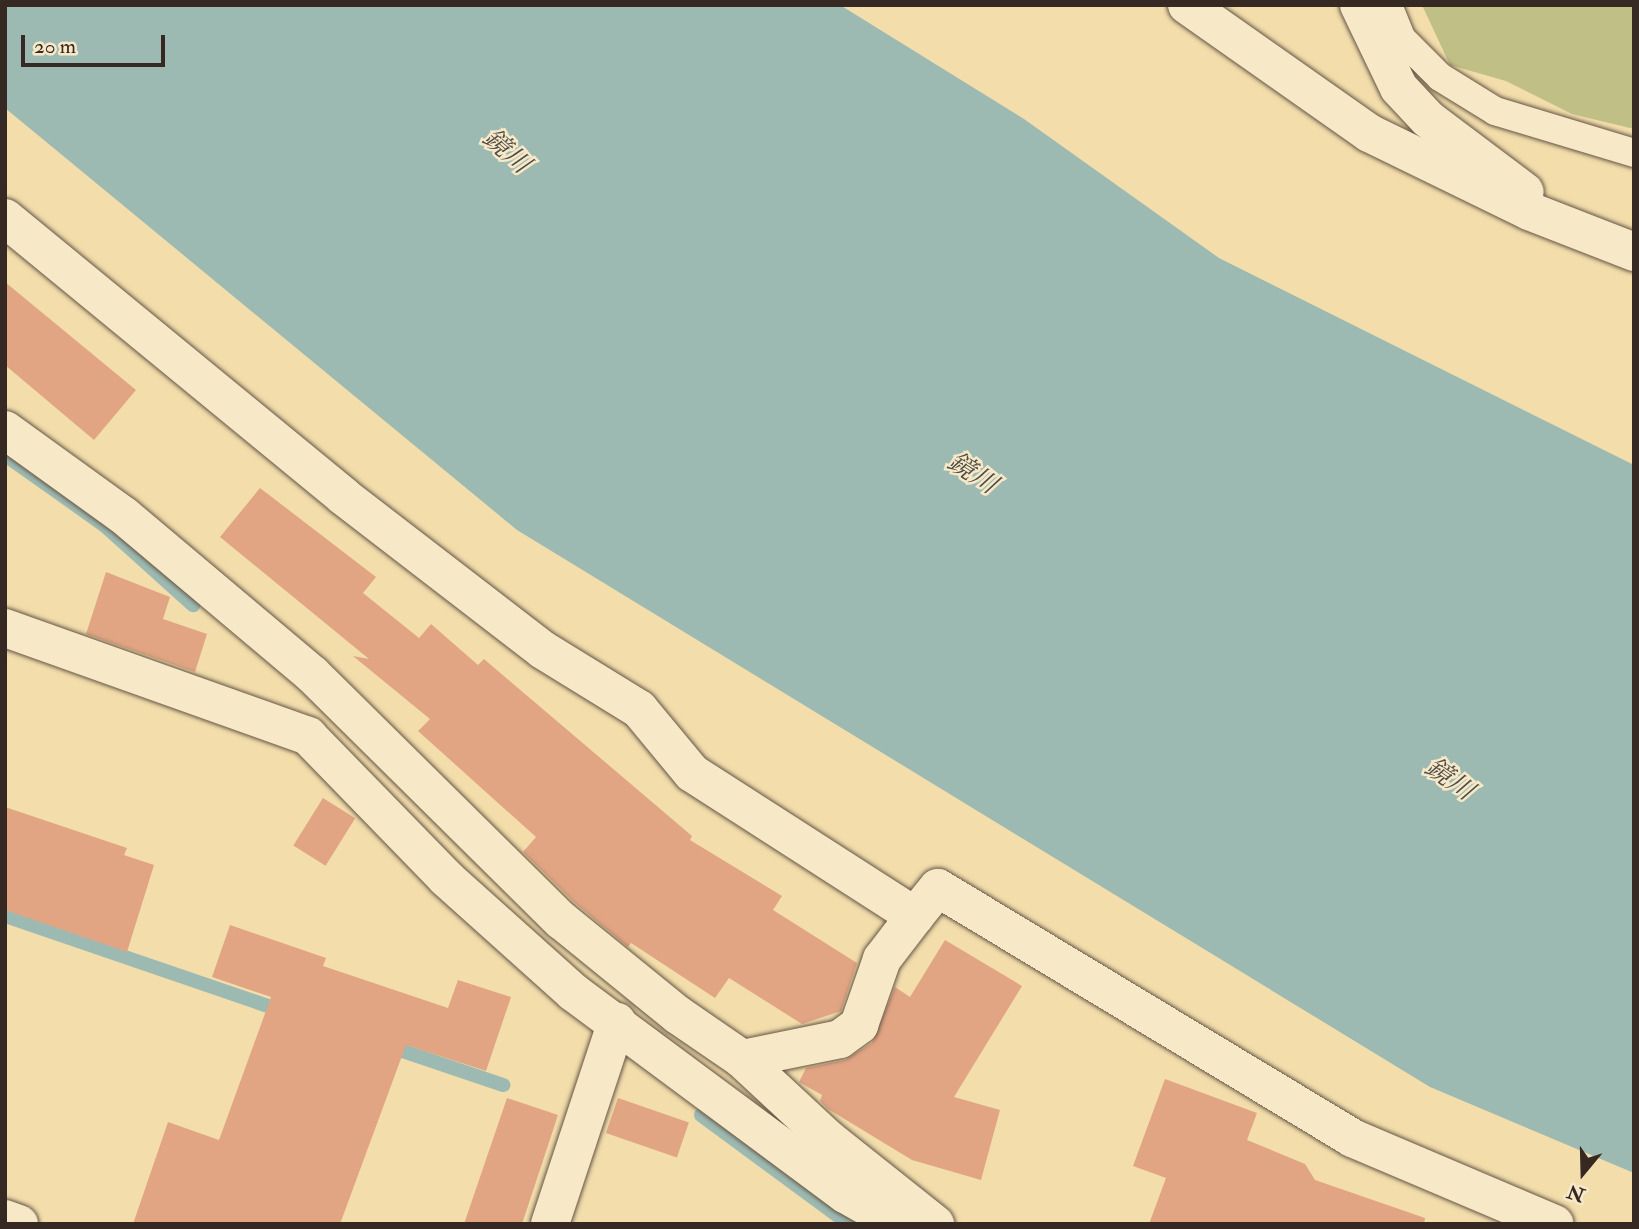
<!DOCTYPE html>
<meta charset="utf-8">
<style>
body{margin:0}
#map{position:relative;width:1639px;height:1229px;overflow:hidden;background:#f2ddab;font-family:"IM FELL Double Pica","Noto Serif JP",serif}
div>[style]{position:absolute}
.green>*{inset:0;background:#c0bf85}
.water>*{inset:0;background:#9dbab2}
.stream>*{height:14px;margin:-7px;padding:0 7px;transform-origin:7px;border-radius:7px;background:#9dbab2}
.building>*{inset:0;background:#e2a583;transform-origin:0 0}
.roads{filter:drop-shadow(0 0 2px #655545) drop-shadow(0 0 2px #655545)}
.service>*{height:28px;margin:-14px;padding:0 14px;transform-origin:14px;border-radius:14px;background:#f7e9c8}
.minor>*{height:38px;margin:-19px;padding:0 19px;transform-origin:19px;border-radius:19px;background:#f7e9c8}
span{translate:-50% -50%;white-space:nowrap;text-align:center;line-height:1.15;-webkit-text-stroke:5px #f7e9c8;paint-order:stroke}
.water-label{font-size:26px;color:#504c47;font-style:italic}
.frame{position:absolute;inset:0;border:7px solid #362823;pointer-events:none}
.north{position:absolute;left:1548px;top:1138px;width:70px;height:70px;-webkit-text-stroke:5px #f7e9c8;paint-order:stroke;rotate:199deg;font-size:19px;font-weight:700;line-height:28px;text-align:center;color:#362823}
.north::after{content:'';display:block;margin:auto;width:24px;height:32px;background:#362823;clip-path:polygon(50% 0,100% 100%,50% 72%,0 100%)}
.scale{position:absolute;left:21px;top:35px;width:144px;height:32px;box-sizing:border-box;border:4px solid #362823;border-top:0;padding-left:9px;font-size:21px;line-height:24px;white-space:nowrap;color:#362823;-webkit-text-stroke:5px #f7e9c8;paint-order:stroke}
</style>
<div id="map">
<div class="green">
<div style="clip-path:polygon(1422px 5px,1634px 5px,1634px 129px,1572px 114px,1506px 81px,1450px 65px)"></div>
</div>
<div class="water">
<div style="clip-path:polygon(5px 5px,840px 5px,1024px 119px,1219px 258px,1634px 465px,1634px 1173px,1430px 1087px,517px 530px,5px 108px)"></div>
</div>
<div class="stream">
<div style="left:5px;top:455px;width:121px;rotate:35.3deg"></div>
<div style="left:104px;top:525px;width:120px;rotate:42deg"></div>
<div style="left:5px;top:916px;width:294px;rotate:18.9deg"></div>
<div style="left:385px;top:1045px;width:125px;rotate:18.7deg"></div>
<div style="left:701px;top:1115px;width:184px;rotate:36.4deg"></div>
</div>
<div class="building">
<div style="clip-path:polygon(5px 282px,136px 390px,94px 440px,5px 365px)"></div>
<div style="clip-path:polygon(260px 488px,376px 577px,363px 593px,419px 638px,431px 624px,478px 665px,484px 659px,692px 836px,690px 840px,782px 896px,773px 910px,857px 963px,841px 1011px,802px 1024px,729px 978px,715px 998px,631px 943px,628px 947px,574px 902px,523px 852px,536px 837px,418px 731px,430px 719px,353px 656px,369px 659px,220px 537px)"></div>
<div style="clip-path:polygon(106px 572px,170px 597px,163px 619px,207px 634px,195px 672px,86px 634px)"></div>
<div style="left:323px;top:798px;width:38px;height:56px;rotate:32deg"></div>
<div style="clip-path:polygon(5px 807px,127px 848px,124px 855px,154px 865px,127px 952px,5px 910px)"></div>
<div style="clip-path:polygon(230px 925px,326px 958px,323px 966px,448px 1008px,458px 980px,511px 997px,486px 1071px,406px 1045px,340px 1224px,133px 1224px,168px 1122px,219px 1140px,271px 997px,212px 977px)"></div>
<div style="clip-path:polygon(945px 940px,1022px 986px,954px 1097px,1000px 1110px,981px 1180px,912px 1160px,828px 1109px,820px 1101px,822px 1095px,799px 1082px,806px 1068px,845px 1060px,872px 1043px,895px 987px,910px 997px)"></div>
<div style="clip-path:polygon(1165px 1079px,1257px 1113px,1247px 1140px,1305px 1164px,1315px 1180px,1425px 1218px,1424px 1224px,1149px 1224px,1166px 1178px,1133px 1166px)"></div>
<div style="clip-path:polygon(507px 1098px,558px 1115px,522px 1224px,464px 1224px)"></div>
<div style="left:618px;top:1098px;width:75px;height:37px;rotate:19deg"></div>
</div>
<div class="roads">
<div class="service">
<div style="left:1388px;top:5px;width:37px;rotate:68deg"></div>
<div style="left:1402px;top:39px;width:54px;rotate:45deg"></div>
<div style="left:1440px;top:77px;width:65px;rotate:31.7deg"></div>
<div style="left:1495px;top:111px;width:145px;rotate:16.8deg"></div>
</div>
<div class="minor">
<div style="left:1187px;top:5px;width:223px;rotate:35.1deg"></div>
<div style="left:1369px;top:133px;width:178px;rotate:26deg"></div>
<div style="left:1529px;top:211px;width:113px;rotate:21.3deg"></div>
<div style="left:1359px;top:5px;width:92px;rotate:64.3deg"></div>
<div style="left:1399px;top:88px;width:42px;rotate:46.9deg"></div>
<div style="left:1428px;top:119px;width:121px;rotate:37deg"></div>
<div style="left:5px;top:218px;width:438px;rotate:39.4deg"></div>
<div style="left:343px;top:496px;width:252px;rotate:37.6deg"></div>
<div style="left:543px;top:650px;width:113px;rotate:31.6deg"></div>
<div style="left:639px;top:709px;width:83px;rotate:50.4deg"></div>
<div style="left:692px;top:773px;width:265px;rotate:32.7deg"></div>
<div style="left:915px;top:916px;width:36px;rotate:-51deg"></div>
<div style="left:938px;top:888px;width:484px;rotate:31.1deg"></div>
<div style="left:1352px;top:1138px;width:220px;rotate:23deg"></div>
<div style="left:5px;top:430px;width:145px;rotate:35.8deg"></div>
<div style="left:123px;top:515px;width:248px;rotate:40.1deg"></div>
<div style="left:313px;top:675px;width:349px;rotate:44.7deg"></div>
<div style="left:561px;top:920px;width:151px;rotate:39.1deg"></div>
<div style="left:678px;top:1015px;width:78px;rotate:34.5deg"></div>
<div style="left:742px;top:1059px;width:117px;rotate:42.9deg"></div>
<div style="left:828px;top:1139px;width:137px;rotate:38.5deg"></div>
<div style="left:5px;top:628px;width:322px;rotate:19.6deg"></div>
<div style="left:308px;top:736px;width:198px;rotate:45.8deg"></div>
<div style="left:446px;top:878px;width:171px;rotate:41.9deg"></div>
<div style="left:573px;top:992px;width:339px;rotate:36.6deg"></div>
<div style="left:845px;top:1194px;width:31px;rotate:29deg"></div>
<div style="left:872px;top:1209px;width:52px;rotate:12.2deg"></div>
<div style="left:742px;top:1059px;width:100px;rotate:-11.5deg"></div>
<div style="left:840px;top:1039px;width:24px;rotate:-36deg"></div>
<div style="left:859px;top:1025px;width:70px;rotate:-70.8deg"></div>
<div style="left:882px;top:959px;width:54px;rotate:-52.5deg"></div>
<div style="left:5px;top:1219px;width:15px;rotate:20deg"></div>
<div style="left:550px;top:1224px;width:213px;rotate:-71.7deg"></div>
</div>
</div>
<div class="water-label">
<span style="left:506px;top:152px;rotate:41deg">鏡川</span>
<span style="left:972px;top:474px;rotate:33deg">鏡川</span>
<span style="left:1449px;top:780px;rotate:35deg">鏡川</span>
</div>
<div class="frame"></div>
<div class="north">N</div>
<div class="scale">20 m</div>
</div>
